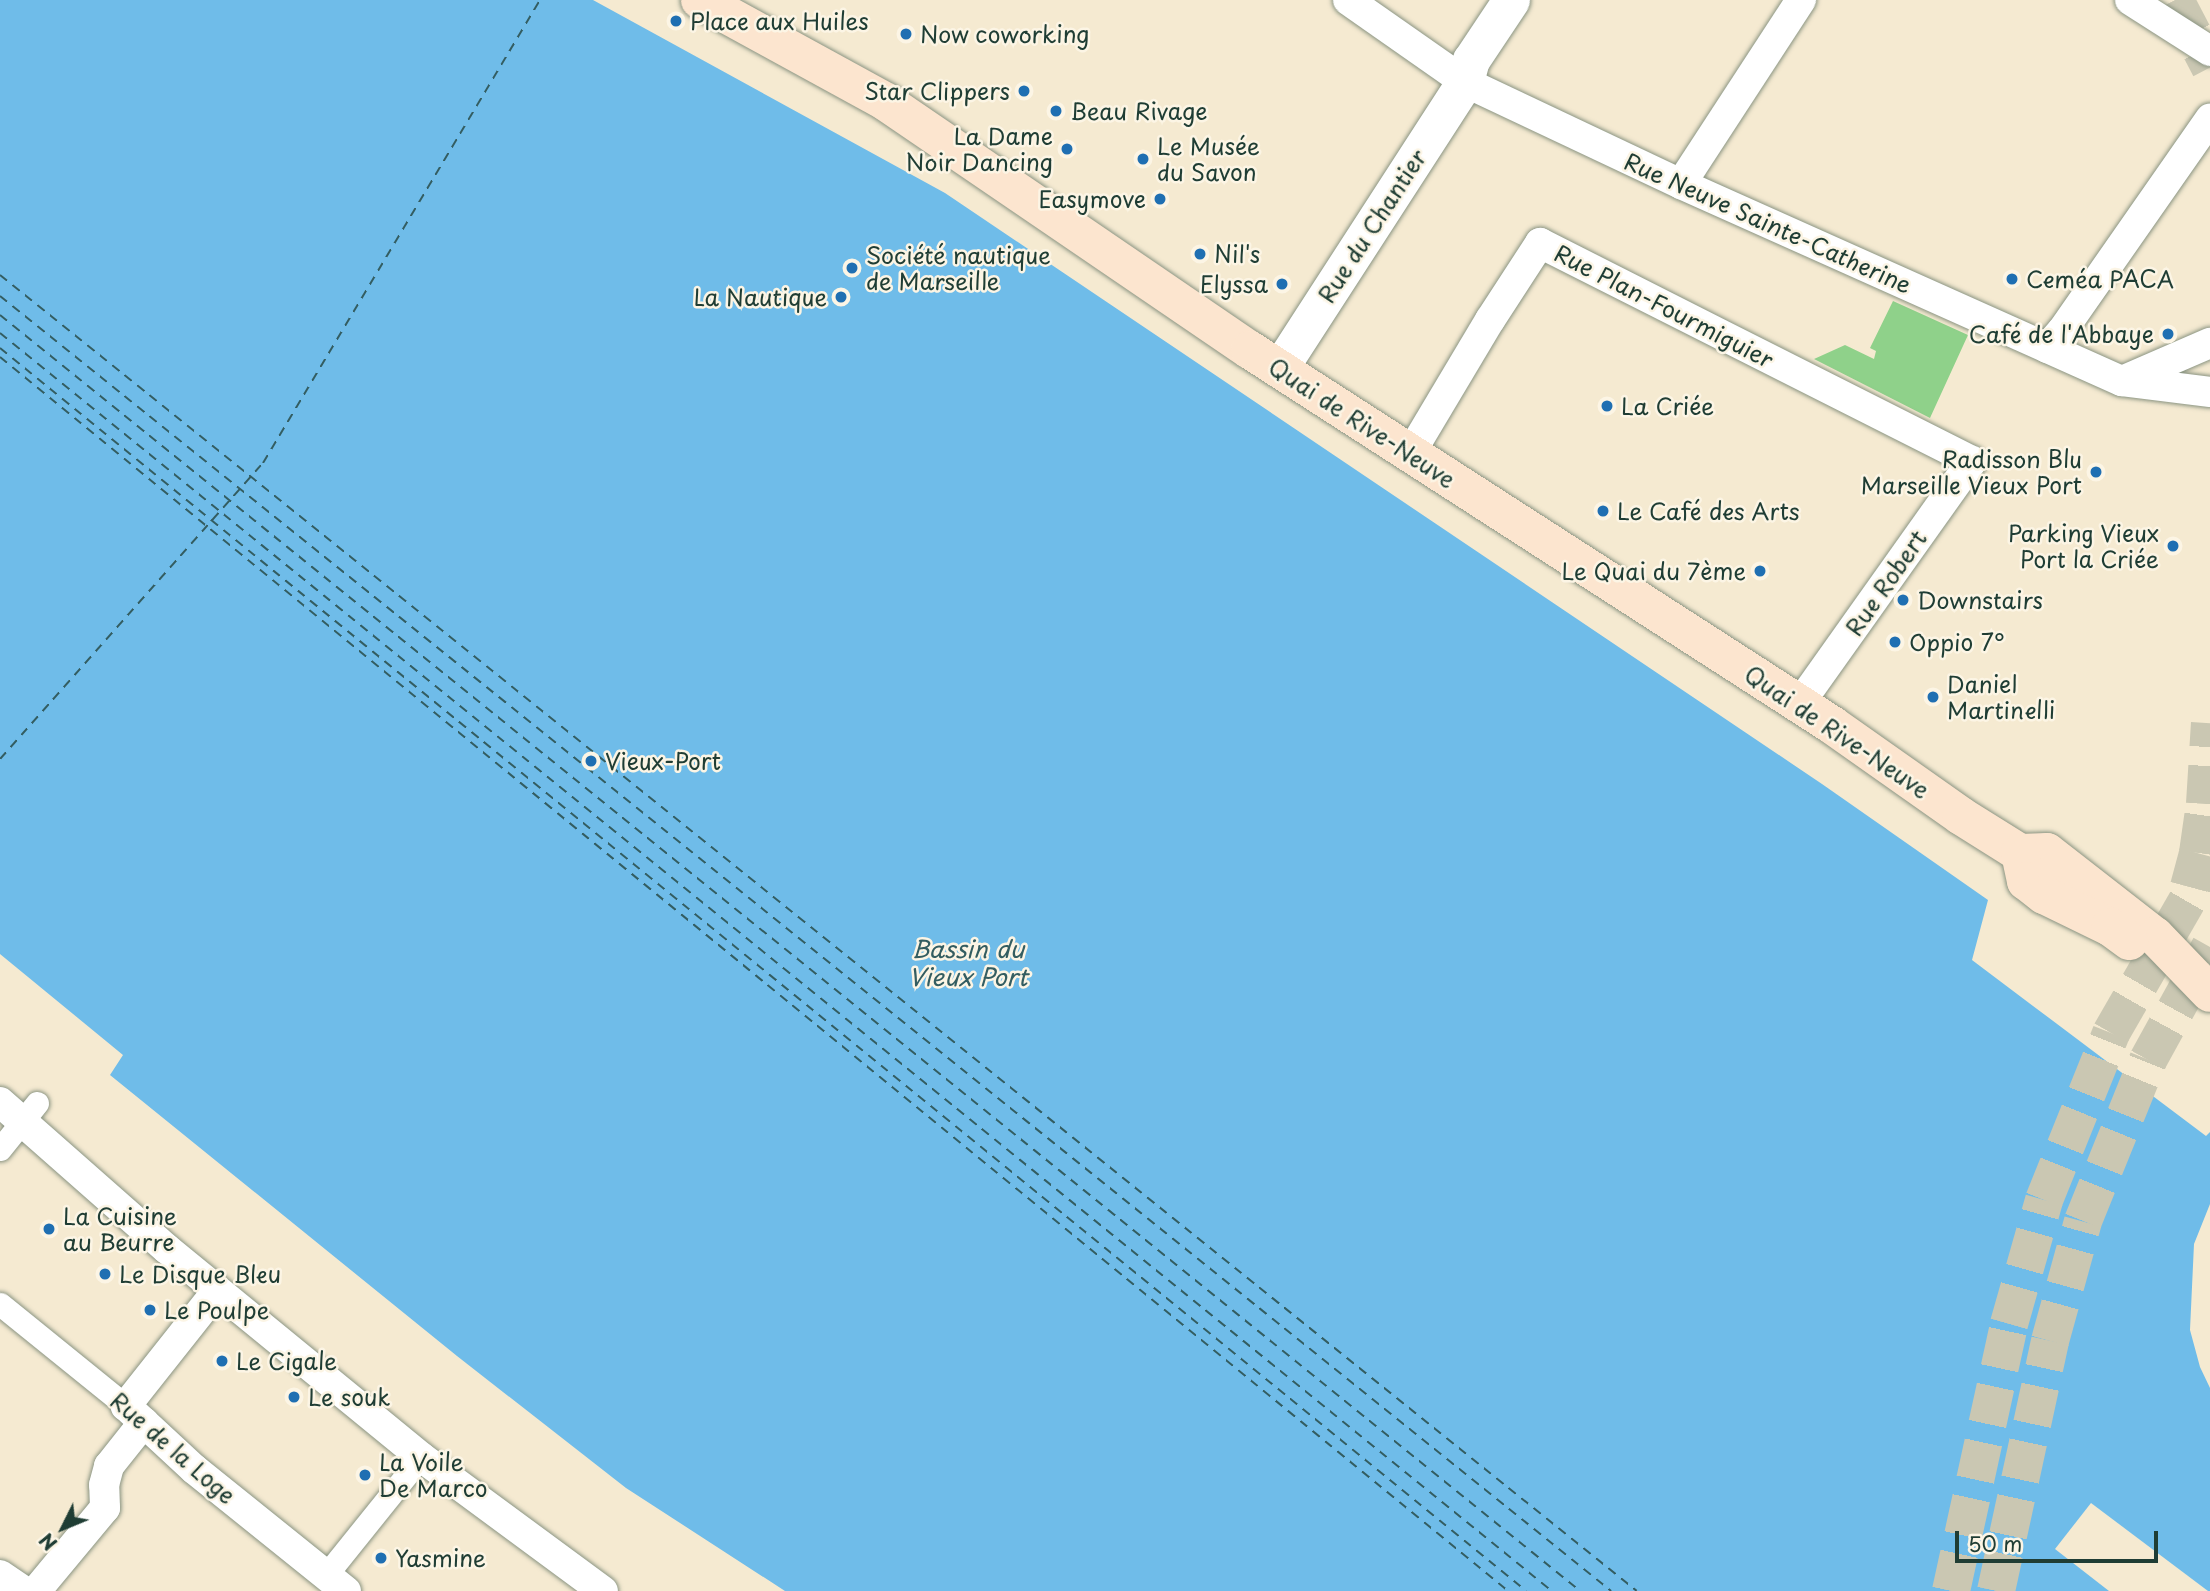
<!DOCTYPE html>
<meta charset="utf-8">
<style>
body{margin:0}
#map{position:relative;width:2210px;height:1591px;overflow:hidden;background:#f5ead1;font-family:"Playpen Sans",sans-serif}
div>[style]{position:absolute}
.green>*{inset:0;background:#8fd18a}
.water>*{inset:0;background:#6fbce9}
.pier>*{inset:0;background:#f5ead1}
.ferry>*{height:2px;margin-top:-1px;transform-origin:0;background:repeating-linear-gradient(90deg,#335d61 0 9px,transparent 0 16px)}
.trunk-tunnel>*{height:38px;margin-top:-19px;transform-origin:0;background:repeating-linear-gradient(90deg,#cac7b2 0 38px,transparent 0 57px)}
.roads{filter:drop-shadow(0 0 2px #8a9482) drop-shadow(0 0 2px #8a9482)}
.pedestrian>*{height:23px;margin:-11.5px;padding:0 11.5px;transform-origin:11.5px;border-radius:11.5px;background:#fff}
.minor>*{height:30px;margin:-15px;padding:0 15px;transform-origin:15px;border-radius:15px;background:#fff}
.tertiary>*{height:37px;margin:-18.5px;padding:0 18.5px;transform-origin:18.5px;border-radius:18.5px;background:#fff}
.secondary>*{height:38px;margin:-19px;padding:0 19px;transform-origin:19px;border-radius:19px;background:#fce5cf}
.dots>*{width:19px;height:19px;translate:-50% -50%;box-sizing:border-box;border:4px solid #fcf5e5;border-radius:50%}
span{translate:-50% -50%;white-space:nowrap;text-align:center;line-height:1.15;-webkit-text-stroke:5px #fcf5e5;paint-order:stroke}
.poi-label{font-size:23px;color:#1f3d34}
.left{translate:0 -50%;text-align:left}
.right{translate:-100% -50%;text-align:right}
.street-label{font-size:23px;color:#1f3d34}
.water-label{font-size:24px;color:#335d61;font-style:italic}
.north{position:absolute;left:28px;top:1493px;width:70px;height:70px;-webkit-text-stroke:5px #fcf5e5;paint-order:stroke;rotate:227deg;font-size:19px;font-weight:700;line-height:28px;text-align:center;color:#1f3d34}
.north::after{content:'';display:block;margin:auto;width:24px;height:32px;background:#1f3d34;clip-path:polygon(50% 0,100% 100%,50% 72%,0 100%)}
.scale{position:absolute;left:1955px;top:1531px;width:203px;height:32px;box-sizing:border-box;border:4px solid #1f3d34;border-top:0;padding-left:9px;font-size:21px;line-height:24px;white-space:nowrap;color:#1f3d34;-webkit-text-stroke:5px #fcf5e5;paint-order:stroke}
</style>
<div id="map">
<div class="green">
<div style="clip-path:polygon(1893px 301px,1968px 335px,1930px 418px,1814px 359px,1845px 345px,1874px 359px,1876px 351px,1870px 348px)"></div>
</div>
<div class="water">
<div style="clip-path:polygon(0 0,593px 0,945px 193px,1822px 784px,1988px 900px,1972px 960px,2206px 1136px,2210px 1132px,2210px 1204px,2194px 1244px,2190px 1330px,2200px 1367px,2210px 1388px,2210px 1591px,785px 1591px,626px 1488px,457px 1356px,110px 1075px,123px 1055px,0 954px)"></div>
</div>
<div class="pier">
<div style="clip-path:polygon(2091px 1503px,2208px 1591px,2109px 1591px,2055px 1549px)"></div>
</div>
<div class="ferry">
<div style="left:0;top:275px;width:2100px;rotate:38.8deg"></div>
<div style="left:0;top:296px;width:2067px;rotate:38.79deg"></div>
<div style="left:0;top:315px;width:2031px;rotate:38.92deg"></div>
<div style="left:0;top:333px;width:1998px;rotate:39.03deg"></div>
<div style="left:0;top:348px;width:1968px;rotate:39.16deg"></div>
<div style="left:0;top:357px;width:1949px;rotate:39.29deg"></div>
<div style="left:0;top:759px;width:396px;rotate:-48.4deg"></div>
<div style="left:263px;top:463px;width:540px;rotate:-59.11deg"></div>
</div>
<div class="trunk-tunnel">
<div style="left:2175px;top:0;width:76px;rotate:62.4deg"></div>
<div style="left:2189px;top:887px;width:35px;rotate:-75deg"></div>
<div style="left:2198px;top:853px;width:49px;rotate:-81.9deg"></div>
<div style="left:2205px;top:804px;width:81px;rotate:-86.5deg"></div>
<div style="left:1951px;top:1591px;width:273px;rotate:-77.7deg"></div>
<div style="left:2009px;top:1324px;width:129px;rotate:-74.2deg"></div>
<div style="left:2044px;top:1200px;width:180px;rotate:-68.1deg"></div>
<div style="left:2111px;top:1033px;width:198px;rotate:-60.1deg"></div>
<div style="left:1996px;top:1591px;width:256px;rotate:-77.8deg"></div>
<div style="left:2050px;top:1341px;width:124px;rotate:-74.6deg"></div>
<div style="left:2083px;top:1221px;width:174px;rotate:-68deg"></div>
<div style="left:2148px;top:1060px;width:129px;rotate:-61.2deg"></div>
</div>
<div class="roads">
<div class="pedestrian">
<div style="left:0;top:1149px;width:59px;rotate:-51.2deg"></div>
<div style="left:0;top:1304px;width:162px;rotate:39deg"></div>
<div style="left:326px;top:1575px;width:151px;rotate:-51.2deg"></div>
</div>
<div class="minor">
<div style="left:1348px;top:0;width:143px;rotate:35deg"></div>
<div style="left:1465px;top:82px;width:239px;rotate:25.3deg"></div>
<div style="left:1681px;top:184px;width:483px;rotate:24.1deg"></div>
<div style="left:2122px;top:381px;width:89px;rotate:7.1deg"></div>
<div style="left:2130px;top:0;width:95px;rotate:32.5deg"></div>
<div style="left:1681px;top:184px;width:220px;rotate:-56.9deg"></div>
<div style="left:2047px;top:348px;width:23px;rotate:-49deg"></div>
<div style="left:2062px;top:331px;width:259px;rotate:-55.1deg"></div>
<div style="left:2122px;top:381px;width:96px;rotate:-23.4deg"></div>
<div style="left:1410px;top:454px;width:156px;rotate:-59.2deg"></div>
<div style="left:1490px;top:320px;width:92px;rotate:-57deg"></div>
<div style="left:1540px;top:243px;width:484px;rotate:26.8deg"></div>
<div style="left:1972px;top:461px;width:298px;rotate:125.4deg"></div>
<div style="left:0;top:1102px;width:222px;rotate:41.4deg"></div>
<div style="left:167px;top:1249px;width:328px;rotate:39.3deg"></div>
<div style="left:421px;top:1457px;width:226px;rotate:36.4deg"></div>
<div style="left:217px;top:1291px;width:147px;rotate:128.4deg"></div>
<div style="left:126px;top:1406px;width:93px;rotate:42.8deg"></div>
<div style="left:194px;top:1469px;width:195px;rotate:38.8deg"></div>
<div style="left:0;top:1575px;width:29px;rotate:34deg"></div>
<div style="left:36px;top:1591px;width:108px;rotate:-50.3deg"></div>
<div style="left:105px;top:1508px;width:23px;rotate:-92deg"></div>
<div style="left:104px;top:1485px;width:20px;rotate:-75deg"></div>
<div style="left:109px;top:1466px;width:56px;rotate:-51.5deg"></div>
</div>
<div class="tertiary">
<div style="left:1279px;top:369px;width:342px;rotate:-57.1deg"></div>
<div style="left:1465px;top:82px;width:23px;rotate:-75deg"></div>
<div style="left:1471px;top:60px;width:72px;rotate:-56.3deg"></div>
</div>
<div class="secondary">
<div style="left:700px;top:0;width:212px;rotate:28.7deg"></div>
<div style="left:886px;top:102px;width:440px;rotate:34.3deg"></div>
<div style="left:1250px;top:350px;width:692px;rotate:32.79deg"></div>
<div style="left:1832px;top:725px;width:158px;rotate:35.2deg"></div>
<div style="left:1961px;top:816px;width:70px;rotate:32.1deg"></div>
<div style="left:2020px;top:853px;width:27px;rotate:-2deg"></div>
<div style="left:2047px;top:852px;width:137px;rotate:37.9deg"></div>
<div style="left:2155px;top:936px;width:79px;rotate:46deg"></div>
<div style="left:2020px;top:853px;width:29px;rotate:78deg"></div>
<div style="left:2026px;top:881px;width:23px;rotate:38deg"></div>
<div style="left:2044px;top:895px;width:73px;rotate:25.9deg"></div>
<div style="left:2110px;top:927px;width:24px;rotate:36deg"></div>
</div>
</div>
<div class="dots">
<div style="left:676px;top:21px;background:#1f6fb2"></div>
<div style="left:906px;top:34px;background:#1f6fb2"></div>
<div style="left:1024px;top:91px;background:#1f6fb2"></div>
<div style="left:1056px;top:111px;background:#1f6fb2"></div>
<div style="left:1067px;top:149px;background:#1f6fb2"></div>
<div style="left:1143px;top:159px;background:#1f6fb2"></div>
<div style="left:1160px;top:199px;background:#1f6fb2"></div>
<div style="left:1200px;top:254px;background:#1f6fb2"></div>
<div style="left:852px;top:268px;background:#1f6fb2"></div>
<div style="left:2012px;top:279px;background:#1f6fb2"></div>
<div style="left:1282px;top:284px;background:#1f6fb2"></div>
<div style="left:841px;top:297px;background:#1f6fb2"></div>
<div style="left:2168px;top:334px;background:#1f6fb2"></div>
<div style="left:1607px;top:406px;background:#1f6fb2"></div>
<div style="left:2096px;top:472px;background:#1f6fb2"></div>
<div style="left:1603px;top:511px;background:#1f6fb2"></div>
<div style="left:2173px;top:546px;background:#1f6fb2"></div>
<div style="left:1760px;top:571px;background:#1f6fb2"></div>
<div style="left:1903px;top:600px;background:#1f6fb2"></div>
<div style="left:1895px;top:642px;background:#1f6fb2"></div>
<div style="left:1933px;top:697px;background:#1f6fb2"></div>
<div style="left:591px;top:761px;background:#1f6fb2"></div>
<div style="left:49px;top:1229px;background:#1f6fb2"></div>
<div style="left:105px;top:1274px;background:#1f6fb2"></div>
<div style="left:150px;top:1310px;background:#1f6fb2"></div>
<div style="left:222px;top:1361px;background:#1f6fb2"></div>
<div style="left:294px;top:1397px;background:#1f6fb2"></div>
<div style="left:365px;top:1475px;background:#1f6fb2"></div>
<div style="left:381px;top:1558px;background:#1f6fb2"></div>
</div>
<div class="poi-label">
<span class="left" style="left:690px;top:21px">Place aux Huiles</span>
<span class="left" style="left:920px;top:34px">Now coworking</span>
<span class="right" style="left:1010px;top:91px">Star Clippers</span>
<span class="left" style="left:1070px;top:111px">Beau Rivage</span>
<span class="right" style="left:1053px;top:149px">La Dame<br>Noir Dancing</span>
<span class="left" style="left:1157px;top:159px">Le Musée<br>du Savon</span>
<span class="right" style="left:1146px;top:199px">Easymove</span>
<span class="left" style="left:1214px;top:254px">Nil's</span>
<span class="left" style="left:866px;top:268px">Société nautique<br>de Marseille</span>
<span class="left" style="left:2026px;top:279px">Ceméa PACA</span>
<span class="right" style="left:1268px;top:284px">Elyssa</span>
<span class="right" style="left:827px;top:297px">La Nautique</span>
<span class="right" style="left:2154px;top:334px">Café de l'Abbaye</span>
<span class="left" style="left:1621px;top:406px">La Criée</span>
<span class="right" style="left:2082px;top:472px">Radisson Blu<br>Marseille Vieux Port</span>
<span class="left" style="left:1617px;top:511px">Le Café des Arts</span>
<span class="right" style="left:2159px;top:546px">Parking Vieux<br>Port la Criée</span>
<span class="right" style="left:1746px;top:571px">Le Quai du 7ème</span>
<span class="left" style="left:1917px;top:600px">Downstairs</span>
<span class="left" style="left:1909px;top:642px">Oppio 7°</span>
<span class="left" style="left:1947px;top:697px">Daniel<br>Martinelli</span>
<span class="left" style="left:605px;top:761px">Vieux-Port</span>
<span class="left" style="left:63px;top:1229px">La Cuisine<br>au Beurre</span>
<span class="left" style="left:119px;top:1274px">Le Disque Bleu</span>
<span class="left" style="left:164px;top:1310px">Le Poulpe</span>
<span class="left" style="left:236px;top:1361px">Le Cigale</span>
<span class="left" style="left:308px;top:1397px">Le souk</span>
<span class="left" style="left:379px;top:1475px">La Voile<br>De Marco</span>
<span class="left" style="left:395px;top:1558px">Yasmine</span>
</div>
<div class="street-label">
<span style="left:1768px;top:223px;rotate:24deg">Rue Neuve Sainte-Catherine</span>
<span style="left:1372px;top:226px;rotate:-57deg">Rue du Chantier</span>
<span style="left:1664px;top:306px;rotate:27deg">Rue Plan-Fourmiguier</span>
<span style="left:1362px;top:423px;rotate:33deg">Quai de Rive-Neuve</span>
<span style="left:1886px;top:583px;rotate:-55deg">Rue Robert</span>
<span style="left:1837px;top:732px;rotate:34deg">Quai de Rive-Neuve</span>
<span style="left:173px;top:1448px;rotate:41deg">Rue de la Loge</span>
</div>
<div class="water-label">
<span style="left:968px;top:963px">Bassin du<br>Vieux Port</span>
</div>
<div class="north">N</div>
<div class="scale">50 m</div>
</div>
